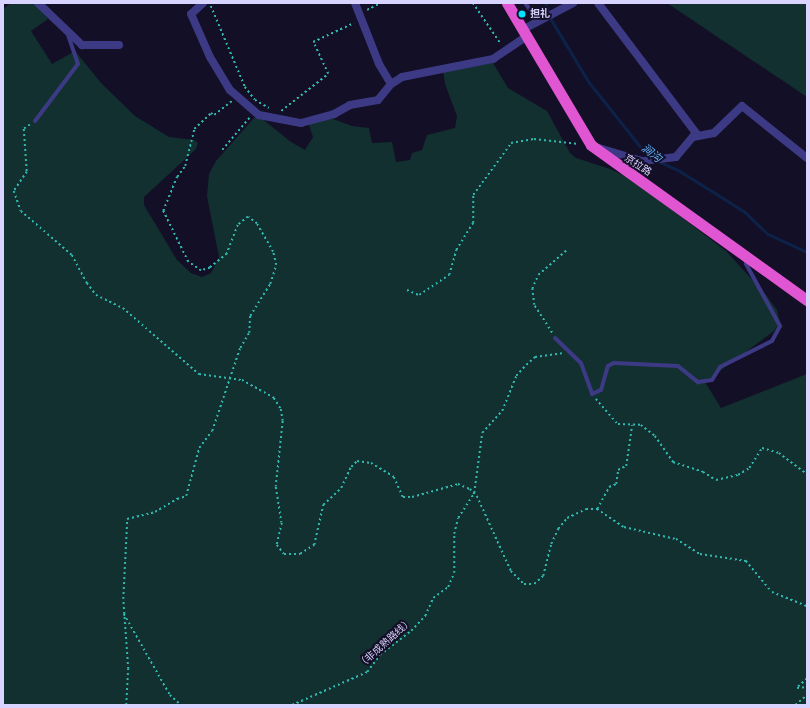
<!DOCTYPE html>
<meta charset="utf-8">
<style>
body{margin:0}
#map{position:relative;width:810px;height:708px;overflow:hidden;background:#130f26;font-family:"Work Sans","Noto Sans SC",sans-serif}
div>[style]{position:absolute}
.green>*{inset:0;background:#12302f}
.stream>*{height:2.5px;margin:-1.25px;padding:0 1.25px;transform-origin:1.25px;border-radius:1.25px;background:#0c2248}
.path>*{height:1.5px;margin-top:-0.75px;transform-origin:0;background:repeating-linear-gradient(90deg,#2fb8b0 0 2px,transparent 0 5px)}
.service>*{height:4px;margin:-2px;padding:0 2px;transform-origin:2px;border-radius:2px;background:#3d3a85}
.minor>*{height:8px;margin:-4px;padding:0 4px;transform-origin:4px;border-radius:4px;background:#3d3a85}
.trunk>*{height:11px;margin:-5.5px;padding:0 5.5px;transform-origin:5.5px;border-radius:5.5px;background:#e055d1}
.dots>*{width:11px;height:11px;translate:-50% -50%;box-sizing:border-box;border:2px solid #130f26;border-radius:50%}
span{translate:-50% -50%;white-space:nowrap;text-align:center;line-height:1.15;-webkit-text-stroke:4px #130f26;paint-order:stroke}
.poi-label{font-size:10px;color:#d9d4ff;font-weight:700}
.left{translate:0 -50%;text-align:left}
.street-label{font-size:10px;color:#d9d4ff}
.water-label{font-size:11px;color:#62b6ff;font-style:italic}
.frame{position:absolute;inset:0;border:4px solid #d9d4ff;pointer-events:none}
</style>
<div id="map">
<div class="green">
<div style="clip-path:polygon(11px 3px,33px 3px,48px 19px,31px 31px,52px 64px,75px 51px,102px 84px,135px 116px,169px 137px,194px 140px,198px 143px,196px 149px,144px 197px,144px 205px,177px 260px,191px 273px,202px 277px,211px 273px,219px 257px,207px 196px,209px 174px,216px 161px,254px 118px,261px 118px,291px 142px,305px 150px,313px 137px,307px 119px,333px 119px,352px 126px,369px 128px,372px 143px,392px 142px,396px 162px,410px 160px,412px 153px,422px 150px,427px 135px,455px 128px,457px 116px,445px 84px,443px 70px,484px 60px,493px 63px,508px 88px,547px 111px,570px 153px,576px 158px,610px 169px,631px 179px,726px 251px,766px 295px,777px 310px,780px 322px,774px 331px,705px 382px,721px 408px,807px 374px,807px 705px,3px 705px,3px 9px)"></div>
<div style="clip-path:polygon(667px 3px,807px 3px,807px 97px)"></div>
</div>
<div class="stream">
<div style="left:546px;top:3px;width:17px;rotate:73deg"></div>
<div style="left:551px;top:19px;width:74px;rotate:58.9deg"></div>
<div style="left:589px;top:82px;width:87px;rotate:51.5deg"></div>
<div style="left:643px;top:150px;width:12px;rotate:42deg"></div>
<div style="left:660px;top:162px;width:22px;rotate:24deg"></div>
<div style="left:680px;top:171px;width:77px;rotate:32.2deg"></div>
<div style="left:745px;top:212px;width:32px;rotate:44deg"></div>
<div style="left:768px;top:234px;width:43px;rotate:24.8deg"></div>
</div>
<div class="path">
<div style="left:473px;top:3px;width:50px;rotate:55.7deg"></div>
<div style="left:211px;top:6px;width:88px;rotate:67.2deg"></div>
<div style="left:245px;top:87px;width:16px;rotate:52deg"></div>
<div style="left:255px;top:100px;width:16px;rotate:30deg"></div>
<div style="left:367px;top:10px;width:16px;rotate:-27deg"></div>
<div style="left:281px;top:111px;width:60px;rotate:-38.2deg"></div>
<div style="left:328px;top:74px;width:35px;rotate:-115deg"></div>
<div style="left:313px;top:42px;width:45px;rotate:-24.9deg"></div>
<div style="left:30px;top:125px;width:7px;rotate:146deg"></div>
<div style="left:24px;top:129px;width:43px;rotate:86deg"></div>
<div style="left:27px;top:172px;width:23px;rotate:124deg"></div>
<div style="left:14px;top:191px;width:21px;rotate:71deg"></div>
<div style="left:21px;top:211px;width:67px;rotate:40.8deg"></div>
<div style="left:72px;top:255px;width:32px;rotate:62deg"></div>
<div style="left:87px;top:283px;width:15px;rotate:53deg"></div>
<div style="left:96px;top:295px;width:30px;rotate:26deg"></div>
<div style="left:123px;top:308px;width:101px;rotate:41deg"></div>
<div style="left:199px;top:374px;width:43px;rotate:7.9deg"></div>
<div style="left:242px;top:380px;width:37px;rotate:29deg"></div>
<div style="left:274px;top:398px;width:13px;rotate:58deg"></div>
<div style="left:281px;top:409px;width:12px;rotate:81deg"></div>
<div style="left:283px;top:421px;width:66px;rotate:96.1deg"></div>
<div style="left:276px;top:487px;width:36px;rotate:81deg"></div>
<div style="left:282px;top:523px;width:23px;rotate:103deg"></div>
<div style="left:277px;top:545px;width:11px;rotate:52deg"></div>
<div style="left:284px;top:554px;width:16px"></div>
<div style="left:300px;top:554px;width:17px;rotate:-33deg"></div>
<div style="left:314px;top:545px;width:41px;rotate:-77.3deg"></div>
<div style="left:323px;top:505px;width:25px;rotate:-43deg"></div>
<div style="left:341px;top:488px;width:23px;rotate:-65deg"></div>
<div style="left:351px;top:467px;width:8px;rotate:-45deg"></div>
<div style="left:357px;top:461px;width:14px;rotate:8deg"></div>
<div style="left:371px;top:463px;width:27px;rotate:31deg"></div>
<div style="left:394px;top:477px;width:22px;rotate:66deg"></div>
<div style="left:403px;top:497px;width:9px"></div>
<div style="left:412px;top:497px;width:48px;rotate:-15.8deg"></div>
<div style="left:458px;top:484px;width:13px;rotate:23deg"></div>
<div style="left:470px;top:489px;width:10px;rotate:45deg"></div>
<div style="left:477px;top:496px;width:82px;rotate:65.6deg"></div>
<div style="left:511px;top:571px;width:18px;rotate:45deg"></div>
<div style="left:524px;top:584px;width:10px"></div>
<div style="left:534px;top:584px;width:12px;rotate:-42deg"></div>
<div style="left:543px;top:576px;width:33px;rotate:-76deg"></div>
<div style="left:551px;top:544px;width:17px;rotate:-65deg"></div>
<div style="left:558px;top:529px;width:14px;rotate:-51deg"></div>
<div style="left:567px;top:518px;width:21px;rotate:-25deg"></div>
<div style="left:586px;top:509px;width:11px"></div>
<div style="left:597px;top:509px;width:32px;rotate:34deg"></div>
<div style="left:624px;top:527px;width:53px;rotate:13deg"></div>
<div style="left:676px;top:539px;width:28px;rotate:32deg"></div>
<div style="left:700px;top:554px;width:47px;rotate:8.7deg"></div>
<div style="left:746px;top:561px;width:40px;rotate:50deg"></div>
<div style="left:772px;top:592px;width:38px;rotate:22deg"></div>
<div style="left:222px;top:150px;width:43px;rotate:-49.7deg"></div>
<div style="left:407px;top:290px;width:13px;rotate:23deg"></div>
<div style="left:419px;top:295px;width:36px;rotate:-34deg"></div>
<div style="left:449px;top:275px;width:26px;rotate:-74deg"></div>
<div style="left:456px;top:250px;width:32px;rotate:-58deg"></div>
<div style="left:473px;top:223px;width:28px;rotate:-90deg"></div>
<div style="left:473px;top:195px;width:64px;rotate:-53.8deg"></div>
<div style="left:511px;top:143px;width:23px;rotate:-10deg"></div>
<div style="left:534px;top:139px;width:45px;rotate:6.3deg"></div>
<div style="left:552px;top:333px;width:33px;rotate:-123deg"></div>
<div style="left:534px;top:305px;width:16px;rotate:-97deg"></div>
<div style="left:532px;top:289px;width:15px;rotate:-67deg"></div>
<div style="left:538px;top:275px;width:38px;rotate:-41deg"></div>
<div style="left:596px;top:399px;width:33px;rotate:49deg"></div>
<div style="left:618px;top:424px;width:23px;rotate:2deg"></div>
<div style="left:641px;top:425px;width:18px;rotate:38deg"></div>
<div style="left:655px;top:436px;width:32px;rotate:55deg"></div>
<div style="left:673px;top:462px;width:32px;rotate:18deg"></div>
<div style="left:703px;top:472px;width:15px;rotate:32deg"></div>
<div style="left:716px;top:480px;width:23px;rotate:-13deg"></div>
<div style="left:738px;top:475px;width:13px;rotate:-32deg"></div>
<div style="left:749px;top:468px;width:24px;rotate:-57deg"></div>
<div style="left:762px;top:448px;width:18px;rotate:16deg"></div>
<div style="left:779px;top:453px;width:35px;rotate:37deg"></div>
<div style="left:597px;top:509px;width:25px;rotate:-61deg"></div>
<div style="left:609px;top:487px;width:8px;rotate:-23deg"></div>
<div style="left:616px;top:484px;width:14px;rotate:-82deg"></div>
<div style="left:618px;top:470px;width:9px;rotate:-27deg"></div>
<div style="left:626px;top:466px;width:41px;rotate:-81.7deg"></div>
<div style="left:124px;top:614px;width:93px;rotate:60.4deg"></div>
<div style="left:170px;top:695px;width:15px;rotate:42deg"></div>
<div style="left:807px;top:679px;width:13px;rotate:138deg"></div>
<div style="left:797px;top:688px;width:10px;rotate:-6deg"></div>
<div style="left:126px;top:705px;width:36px;rotate:-87deg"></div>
<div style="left:128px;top:669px;width:70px;rotate:-94.1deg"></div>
<div style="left:123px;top:599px;width:80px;rotate:-87.1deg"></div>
<div style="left:127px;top:519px;width:29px;rotate:-14deg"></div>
<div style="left:155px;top:512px;width:26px;rotate:-31deg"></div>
<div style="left:177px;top:499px;width:9px;rotate:-18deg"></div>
<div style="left:186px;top:496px;width:50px;rotate:-74.8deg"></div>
<div style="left:199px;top:448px;width:21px;rotate:-53deg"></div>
<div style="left:212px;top:431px;width:88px;rotate:-71.4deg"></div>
<div style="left:240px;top:348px;width:17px;rotate:-59deg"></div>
<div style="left:249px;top:333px;width:17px;rotate:-87deg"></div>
<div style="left:250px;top:316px;width:38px;rotate:-58deg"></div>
<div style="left:270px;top:284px;width:20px;rotate:-72deg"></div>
<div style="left:276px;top:265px;width:13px;rotate:-103deg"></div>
<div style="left:273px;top:252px;width:32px;rotate:-120deg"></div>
<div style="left:257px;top:224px;width:11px;rotate:-142deg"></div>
<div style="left:248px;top:217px;width:13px;rotate:141deg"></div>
<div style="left:238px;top:225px;width:31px;rotate:111deg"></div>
<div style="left:227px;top:254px;width:22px;rotate:141deg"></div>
<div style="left:210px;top:268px;width:9px;rotate:162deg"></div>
<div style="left:201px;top:271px;width:16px;rotate:-145deg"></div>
<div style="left:188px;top:262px;width:57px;rotate:-116.1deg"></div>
<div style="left:163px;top:211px;width:37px;rotate:-68deg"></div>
<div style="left:177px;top:177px;width:14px;rotate:-54deg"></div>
<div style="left:185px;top:166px;width:38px;rotate:-76deg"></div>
<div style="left:194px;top:129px;width:23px;rotate:-43deg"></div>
<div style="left:211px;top:113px;width:4px;rotate:34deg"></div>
<div style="left:214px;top:115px;width:23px;rotate:-38deg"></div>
<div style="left:292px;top:705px;width:82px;rotate:-23.7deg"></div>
<div style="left:367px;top:672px;width:21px;rotate:-53deg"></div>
<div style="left:380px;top:655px;width:39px;rotate:-38deg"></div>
<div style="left:411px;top:631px;width:21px;rotate:-47deg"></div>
<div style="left:425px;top:616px;width:20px;rotate:-66deg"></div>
<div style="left:433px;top:598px;width:19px;rotate:-36deg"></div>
<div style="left:448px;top:587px;width:15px;rotate:-67deg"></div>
<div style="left:454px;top:573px;width:39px;rotate:-90deg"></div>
<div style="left:454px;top:534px;width:16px;rotate:-76deg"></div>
<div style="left:458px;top:518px;width:30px;rotate:-57deg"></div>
<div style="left:474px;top:493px;width:61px;rotate:-82.4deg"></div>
<div style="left:482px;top:433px;width:30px;rotate:-48deg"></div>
<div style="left:502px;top:411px;width:38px;rotate:-68deg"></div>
<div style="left:516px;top:376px;width:15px;rotate:-48deg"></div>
<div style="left:526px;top:365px;width:12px;rotate:-42deg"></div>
<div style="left:535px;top:357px;width:27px;rotate:-8deg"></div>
<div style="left:795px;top:705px;width:16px;rotate:-40deg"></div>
</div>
<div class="service">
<div style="left:525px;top:3px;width:21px;rotate:53deg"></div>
<div style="left:35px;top:121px;width:71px;rotate:-53deg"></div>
<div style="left:78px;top:64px;width:31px;rotate:-109deg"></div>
<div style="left:555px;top:338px;width:36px;rotate:44deg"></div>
<div style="left:581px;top:363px;width:33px;rotate:70deg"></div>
<div style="left:592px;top:394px;width:10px;rotate:-24deg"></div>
<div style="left:601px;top:390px;width:25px;rotate:-74deg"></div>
<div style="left:608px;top:366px;width:7px;rotate:-27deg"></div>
<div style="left:614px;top:363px;width:64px;rotate:2.7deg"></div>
<div style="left:678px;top:366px;width:26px;rotate:39deg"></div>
<div style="left:698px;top:382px;width:14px;rotate:-8deg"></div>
<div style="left:712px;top:380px;width:15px;rotate:-58deg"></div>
<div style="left:720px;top:367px;width:58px;rotate:-26.6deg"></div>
<div style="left:772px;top:341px;width:17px;rotate:-62deg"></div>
<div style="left:780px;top:326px;width:71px;rotate:-118.7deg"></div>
<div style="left:746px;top:264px;width:5px;rotate:-90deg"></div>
</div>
<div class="minor">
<div style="left:38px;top:3px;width:61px;rotate:43.7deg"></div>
<div style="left:82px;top:45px;width:37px"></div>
<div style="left:203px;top:3px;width:16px;rotate:137deg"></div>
<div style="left:191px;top:14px;width:47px;rotate:66.2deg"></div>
<div style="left:210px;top:57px;width:39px;rotate:59deg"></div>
<div style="left:230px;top:90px;width:38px;rotate:41deg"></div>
<div style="left:259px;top:115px;width:43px;rotate:10.8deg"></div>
<div style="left:301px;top:123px;width:34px;rotate:-15deg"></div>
<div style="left:334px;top:114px;width:18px;rotate:-29deg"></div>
<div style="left:350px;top:105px;width:28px;rotate:-10deg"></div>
<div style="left:378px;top:100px;width:21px;rotate:-51deg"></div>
<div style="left:391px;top:84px;width:13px;rotate:-32deg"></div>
<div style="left:402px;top:77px;width:93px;rotate:-11.2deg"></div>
<div style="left:493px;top:59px;width:40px;rotate:-34deg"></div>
<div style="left:355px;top:3px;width:66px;rotate:68.5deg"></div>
<div style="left:379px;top:64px;width:23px;rotate:59deg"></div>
<div style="left:598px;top:3px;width:163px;rotate:53deg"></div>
<div style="left:696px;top:133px;width:31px;rotate:130deg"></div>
<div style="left:676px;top:157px;width:34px;rotate:173deg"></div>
<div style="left:642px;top:161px;width:45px;rotate:-163.2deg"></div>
<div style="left:522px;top:30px;width:58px;rotate:-27.9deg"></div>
<div style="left:693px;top:137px;width:21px;rotate:-11deg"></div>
<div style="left:714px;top:133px;width:39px;rotate:-44deg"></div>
<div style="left:742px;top:106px;width:83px;rotate:38.7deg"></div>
</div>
<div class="trunk">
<div style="left:507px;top:3px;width:165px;rotate:59.4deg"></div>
<div style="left:591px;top:145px;width:266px;rotate:35.7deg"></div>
</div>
<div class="dots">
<div style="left:522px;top:14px;background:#00e5ff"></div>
</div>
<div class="poi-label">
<span class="left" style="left:530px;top:14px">担礼</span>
</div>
<div class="street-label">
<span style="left:638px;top:165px;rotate:33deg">京拉路</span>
<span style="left:385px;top:643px;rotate:-42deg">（非成熟路线）</span>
</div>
<div class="water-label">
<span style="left:651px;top:154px;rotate:38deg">涧沟</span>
</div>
<div class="frame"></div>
</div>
